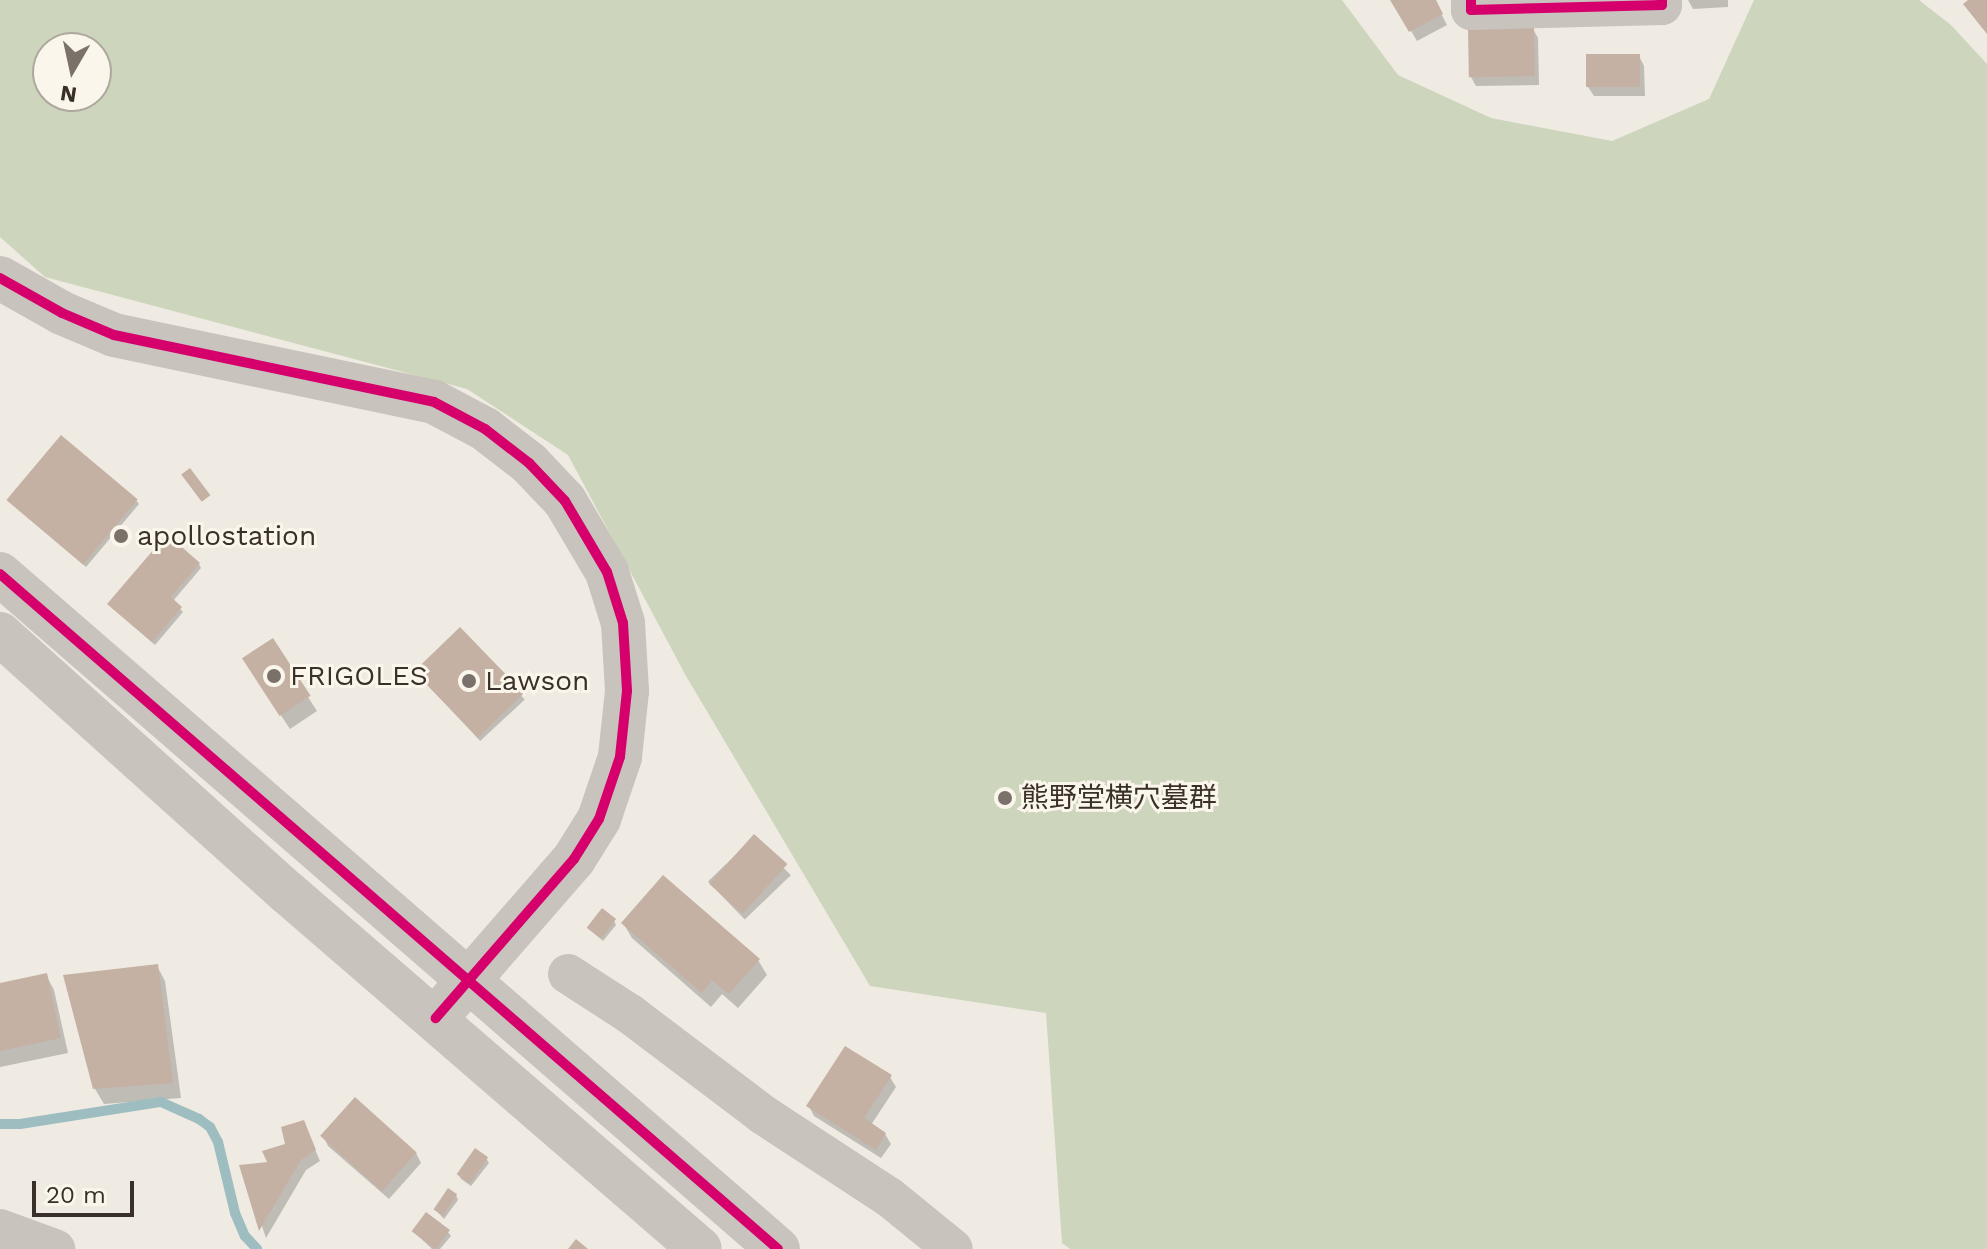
<!DOCTYPE html>
<meta charset="utf-8">
<style>
body{margin:0}
#map{position:relative;width:1987px;height:1249px;overflow:hidden;background:#efebe3;font-family:"Work Sans","Noto Sans JP",sans-serif}
div>[style]{position:absolute}
.green>*{inset:0;background:#cdd6bc}
.shadow>*{inset:0;background:#0003;transform-origin:0 0}
.stream>*{height:10px;margin:-5px;padding:0 5px;transform-origin:5px;border-radius:5px;background:#9ebdc1}
.building>*{inset:0;background:#c4b1a4;transform-origin:0 0}
.minor>*{height:40px;margin:-20px;padding:0 20px;transform-origin:20px;border-radius:20px;background:#c8c3bc}
.tertiary>*{height:44px;margin:-22px;padding:0 22px;transform-origin:22px;border-radius:22px;background:#c8c3bc}
.cycleway>*{height:10px;margin:-5px;padding:0 5px;transform-origin:5px;border-radius:5px;background:#d6006c}
.dots>*{width:22px;height:22px;translate:-50% -50%;box-sizing:border-box;border:4px solid #fbf6eb;border-radius:50%}
span{translate:-50% -50%;white-space:nowrap;text-align:center;line-height:1.15;-webkit-text-stroke:6px #fbf6eb;paint-order:stroke}
.poi-label{font-size:28px;color:#393029}
.left{translate:0 -50%;text-align:left}
.north{position:absolute;left:32px;top:32px;width:80px;height:80px;box-sizing:border-box;background:#fbf6eb;border:2px solid #ada79d;border-radius:50%;rotate:189deg;font-size:22px;font-weight:700;line-height:32px;text-align:center;color:#393029}
.north::after{content:'';display:block;margin:auto;width:28px;height:36px;background:#79716a;clip-path:polygon(50% 0,100% 100%,50% 72%,0 100%)}
.scale{position:absolute;left:32px;top:1181px;width:102px;height:36px;box-sizing:border-box;border:4px solid #393029;border-top:0;padding-left:10px;font-size:24px;line-height:28px;white-space:nowrap;color:#393029;-webkit-text-stroke:6px #fbf6eb;paint-order:stroke}
</style>
<div id="map">
<div class="green">
<div style="clip-path:polygon(evenodd,0 0,1342px 0,1398px 75px,1491px 118px,1612px 141px,1709px 99px,1754px 0,1919px 0,1951px 25px,1987px 64px,1987px 1249px,1070px 1249px,1062px 1243px,1046px 1013px,870px 986px,686px 676px,568px 455px,467px 389px,45px 277px,0 237px,0 0,48px 48px,96px 48px,96px 96px,48px 96px,48px 48px)"></div>
</div>
<div class="shadow">
<div style="clip-path:polygon(1393px 0,1434px 0,1447px 25px,1417px 41px)"></div>
<div style="clip-path:polygon(1688px 0,1728px 0,1728px 7px,1693px 9px)"></div>
<div style="clip-path:polygon(1533px 29px,1538px 38px,1539px 85px,1476px 86px,1471px 77px)"></div>
<div style="clip-path:polygon(1639px 56px,1644px 66px,1645px 96px,1594px 96px,1588px 87px)"></div>
<div style="clip-path:polygon(8px 500px,136px 500px,139px 504px,86px 567px)"></div>
<div style="clip-path:polygon(199px 564px,201px 568px,173px 601px,183px 612px,155px 645px,112px 608px)"></div>
<div style="left:460px;top:630px;width:95px;height:61px;rotate:47deg"></div>
<div style="clip-path:polygon(253px 673px,308px 697px,317px 711px,290px 729px)"></div>
<div style="left:754px;top:837px;width:53px;height:64px;rotate:46deg"></div>
<div style="clip-path:polygon(614px 921px,616px 925px,603px 941px,588px 927px)"></div>
<div style="clip-path:polygon(623px 923px,758px 960px,767px 975px,738px 1008px,722px 994px,711px 1007px,632px 938px)"></div>
<div style="clip-path:polygon(157px 966px,165px 981px,181px 1098px,104px 1104px,95px 1089px)"></div>
<div style="clip-path:polygon(46px 975px,54px 990px,68px 1053px,0 1067px,0 985px)"></div>
<div style="clip-path:polygon(890px 1077px,896px 1087px,871px 1125px,885px 1134px,891px 1144px,881px 1158px,814px 1116px,809px 1106px)"></div>
<div style="clip-path:polygon(308px 1133px,320px 1161px,306px 1170px,266px 1238px,242px 1167px,270px 1163px)"></div>
<div style="clip-path:polygon(323px 1136px,416px 1153px,421px 1163px,389px 1199px,328px 1146px)"></div>
<div style="clip-path:polygon(486px 1158px,489px 1163px,471px 1186px,461px 1179px,459px 1175px)"></div>
<div style="clip-path:polygon(456px 1195px,458px 1200px,444px 1219px,435px 1209px)"></div>
<div style="clip-path:polygon(413px 1231px,448px 1232px,451px 1236px,440px 1249px,432px 1249px)"></div>
</div>
<div class="stream">
<div style="left:0;top:1124px;width:20px"></div>
<div style="left:20px;top:1124px;width:143px;rotate:-8.9deg"></div>
<div style="left:161px;top:1102px;width:42px;rotate:24.1deg"></div>
<div style="left:199px;top:1119px;width:14px;rotate:36deg"></div>
<div style="left:210px;top:1127px;width:17px;rotate:62deg"></div>
<div style="left:218px;top:1142px;width:73px;rotate:76.5deg"></div>
<div style="left:235px;top:1213px;width:25px;rotate:67deg"></div>
<div style="left:245px;top:1236px;width:18px;rotate:47deg"></div>
</div>
<div class="building">
<div style="clip-path:polygon(1390px 0,1436px 0,1443px 14px,1409px 32px)"></div>
<div style="clip-path:polygon(1968px 0,1987px 0,1987px 34px,1963px 4px)"></div>
<div style="left:1534px;top:27px;width:49px;height:66px;rotate:89deg"></div>
<div style="left:1586px;top:54px;width:54px;height:33px"></div>
<div style="left:61px;top:435px;width:100px;height:85px;rotate:40deg"></div>
<div style="left:190px;top:468px;width:34px;height:11px;rotate:53deg"></div>
<div style="clip-path:polygon(167px 534px,200px 563px,171px 597px,182px 607px,152px 642px,107px 604px)"></div>
<div style="left:460px;top:627px;width:92px;height:64px;rotate:46deg"></div>
<div style="left:273px;top:638px;width:69px;height:37px;rotate:57deg"></div>
<div style="left:754px;top:834px;width:45px;height:67px;rotate:42deg"></div>
<div style="clip-path:polygon(663px 875px,760px 959px,729px 994px,712px 980px,702px 993px,621px 923px)"></div>
<div style="left:602px;top:908px;width:18px;height:25px;rotate:38deg"></div>
<div style="clip-path:polygon(158px 964px,173px 1083px,93px 1089px,63px 975px)"></div>
<div style="clip-path:polygon(47px 973px,61px 1038px,0 1051px,0 983px)"></div>
<div style="clip-path:polygon(845px 1046px,892px 1075px,864px 1118px,886px 1133px,876px 1150px,806px 1106px)"></div>
<div style="left:355px;top:1097px;width:83px;height:52px;rotate:42deg"></div>
<div style="clip-path:polygon(304px 1120px,316px 1150px,301px 1160px,259px 1231px,239px 1165px,267px 1162px,262px 1151px,285px 1144px,281px 1127px)"></div>
<div style="left:475px;top:1148px;width:16px;height:32px;rotate:35deg"></div>
<div style="left:448px;top:1188px;width:11px;height:26px;rotate:34deg"></div>
<div style="left:426px;top:1212px;width:30px;height:24px;rotate:37deg"></div>
<div style="clip-path:polygon(576px 1239px,588px 1249px,568px 1249px)"></div>
</div>
<div class="minor">
<div style="left:1471px;top:0;width:10px;rotate:90deg"></div>
<div style="left:1471px;top:10px;width:191px;rotate:-1.5deg"></div>
<div style="left:1662px;top:5px;width:5px;rotate:-90deg"></div>
<div style="left:568px;top:974px;width:74px;rotate:32.8deg"></div>
<div style="left:630px;top:1014px;width:166px;rotate:37.1deg"></div>
<div style="left:762px;top:1114px;width:152px;rotate:33.2deg"></div>
<div style="left:889px;top:1197px;width:82px;rotate:39.1deg"></div>
<div style="left:0;top:1229px;width:59px;rotate:20deg"></div>
</div>
<div class="tertiary">
<div style="left:0;top:278px;width:71px;rotate:29.4deg"></div>
<div style="left:62px;top:313px;width:56px;rotate:22.9deg"></div>
<div style="left:114px;top:335px;width:327px;rotate:11.8deg"></div>
<div style="left:434px;top:402px;width:58px;rotate:27.9deg"></div>
<div style="left:485px;top:429px;width:56px;rotate:37.7deg"></div>
<div style="left:529px;top:463px;width:52px;rotate:46.5deg"></div>
<div style="left:565px;top:501px;width:82px;rotate:59.4deg"></div>
<div style="left:607px;top:572px;width:53px;rotate:72.6deg"></div>
<div style="left:623px;top:623px;width:68px;rotate:86.6deg"></div>
<div style="left:627px;top:691px;width:66px;rotate:96.1deg"></div>
<div style="left:620px;top:757px;width:65px;rotate:108.7deg"></div>
<div style="left:599px;top:819px;width:47px;rotate:122deg"></div>
<div style="left:574px;top:859px;width:211px;rotate:131deg"></div>
<div style="left:0;top:574px;width:1030px;rotate:40.95deg"></div>
<div style="left:0;top:634px;width:387px;rotate:42deg"></div>
<div style="left:288px;top:893px;width:544px;rotate:40.83deg"></div>
</div>
<div class="cycleway">
<div style="left:1471px;top:0;width:10px;rotate:90deg"></div>
<div style="left:1471px;top:10px;width:191px;rotate:-1.5deg"></div>
<div style="left:1662px;top:5px;width:5px;rotate:-90deg"></div>
<div style="left:0;top:278px;width:71px;rotate:29.4deg"></div>
<div style="left:62px;top:313px;width:56px;rotate:22.9deg"></div>
<div style="left:114px;top:335px;width:327px;rotate:11.8deg"></div>
<div style="left:434px;top:402px;width:58px;rotate:27.9deg"></div>
<div style="left:485px;top:429px;width:56px;rotate:37.7deg"></div>
<div style="left:529px;top:463px;width:52px;rotate:46.5deg"></div>
<div style="left:565px;top:501px;width:82px;rotate:59.4deg"></div>
<div style="left:607px;top:572px;width:53px;rotate:72.6deg"></div>
<div style="left:623px;top:623px;width:68px;rotate:86.6deg"></div>
<div style="left:627px;top:691px;width:66px;rotate:96.1deg"></div>
<div style="left:620px;top:757px;width:65px;rotate:108.7deg"></div>
<div style="left:599px;top:819px;width:47px;rotate:122deg"></div>
<div style="left:574px;top:859px;width:211px;rotate:131deg"></div>
<div style="left:0;top:574px;width:1030px;rotate:40.95deg"></div>
</div>
<div class="dots">
<div style="left:121px;top:536px;background:#79716a"></div>
<div style="left:274px;top:676px;background:#79716a"></div>
<div style="left:469px;top:681px;background:#79716a"></div>
<div style="left:1005px;top:798px;background:#79716a"></div>
</div>
<div class="poi-label">
<span class="left" style="left:137px;top:536px">apollostation</span>
<span class="left" style="left:290px;top:676px">FRIGOLES</span>
<span class="left" style="left:485px;top:681px">Lawson</span>
<span class="left" style="left:1021px;top:798px">熊野堂横穴墓群</span>
</div>
<div class="north">N</div>
<div class="scale">20 m</div>
</div>
